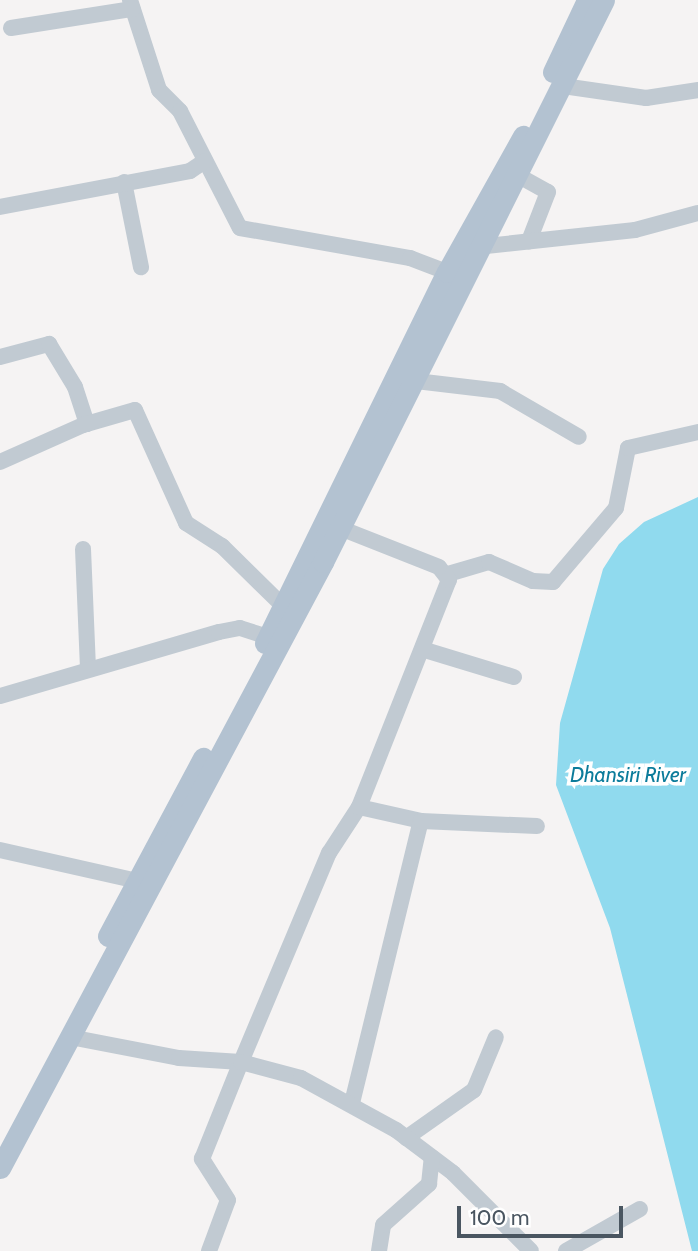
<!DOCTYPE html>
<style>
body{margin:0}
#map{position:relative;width:698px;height:1251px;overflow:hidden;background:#f5f3f3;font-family:Cabin,sans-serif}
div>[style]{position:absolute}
.water>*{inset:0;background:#90daee}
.minor>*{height:16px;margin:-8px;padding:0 8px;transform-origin:8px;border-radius:8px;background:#c1cad2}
.major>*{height:21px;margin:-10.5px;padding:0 10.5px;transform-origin:10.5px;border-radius:10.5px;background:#b3c2d1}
span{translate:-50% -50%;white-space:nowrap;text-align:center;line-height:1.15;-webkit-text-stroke:7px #fff;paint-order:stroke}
.water-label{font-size:21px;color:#0c7c9b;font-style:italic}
.scale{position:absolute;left:457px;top:1206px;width:166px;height:32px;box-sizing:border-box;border:4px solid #4a5661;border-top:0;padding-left:9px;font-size:21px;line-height:24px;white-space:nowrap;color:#4a5661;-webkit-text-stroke:5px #fff;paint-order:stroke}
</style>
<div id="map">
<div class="water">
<div style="clip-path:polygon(698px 497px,698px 1251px,692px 1251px,610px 928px,556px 785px,560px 723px,603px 569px,619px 544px,644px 522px)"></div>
</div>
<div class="minor">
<div style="left:130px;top:0;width:95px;rotate:72.1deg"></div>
<div style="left:159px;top:90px;width:30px;rotate:45deg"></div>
<div style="left:180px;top:111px;width:131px;rotate:62.9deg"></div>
<div style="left:240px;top:228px;width:173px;rotate:10deg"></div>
<div style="left:410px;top:258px;width:40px;rotate:21deg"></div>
<div style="left:11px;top:28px;width:123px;rotate:-8.9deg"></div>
<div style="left:563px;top:86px;width:84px;rotate:8.2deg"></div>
<div style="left:646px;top:98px;width:53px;rotate:-8.7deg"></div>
<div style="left:519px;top:176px;width:33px;rotate:29deg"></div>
<div style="left:548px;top:192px;width:53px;rotate:111.2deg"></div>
<div style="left:124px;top:182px;width:87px;rotate:78.7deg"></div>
<div style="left:0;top:207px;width:193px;rotate:-10.7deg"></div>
<div style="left:190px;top:171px;width:18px;rotate:-34deg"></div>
<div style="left:486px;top:246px;width:150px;rotate:-6.1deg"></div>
<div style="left:635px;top:230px;width:65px;rotate:-15.1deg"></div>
<div style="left:0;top:357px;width:51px;rotate:-14.9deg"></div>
<div style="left:49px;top:344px;width:50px;rotate:58.8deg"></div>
<div style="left:75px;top:387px;width:39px;rotate:72deg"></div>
<div style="left:416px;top:381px;width:85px;rotate:6.8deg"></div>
<div style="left:500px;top:391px;width:91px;rotate:30.2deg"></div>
<div style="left:0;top:462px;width:91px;rotate:-24deg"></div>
<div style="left:83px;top:425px;width:54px;rotate:-16.1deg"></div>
<div style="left:135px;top:410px;width:124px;rotate:65.7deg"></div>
<div style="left:186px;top:523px;width:43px;rotate:32.6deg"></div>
<div style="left:222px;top:546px;width:84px;rotate:44.5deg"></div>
<div style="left:83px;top:549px;width:118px;rotate:87.6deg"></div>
<div style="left:448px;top:574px;width:43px;rotate:-16.3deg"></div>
<div style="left:489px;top:562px;width:48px;rotate:23.4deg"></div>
<div style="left:533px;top:581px;width:20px;rotate:3deg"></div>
<div style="left:553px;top:582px;width:97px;rotate:-49.6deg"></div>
<div style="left:616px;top:508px;width:61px;rotate:-78.7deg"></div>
<div style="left:628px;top:448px;width:72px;rotate:-12.9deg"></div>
<div style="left:425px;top:650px;width:93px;rotate:16.9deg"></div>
<div style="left:0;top:696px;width:228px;rotate:-16.3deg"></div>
<div style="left:219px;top:632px;width:21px;rotate:-11deg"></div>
<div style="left:240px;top:628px;width:29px;rotate:18deg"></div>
<div style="left:359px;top:807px;width:64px;rotate:12.7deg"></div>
<div style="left:0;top:850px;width:141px;rotate:12.7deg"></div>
<div style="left:70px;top:1037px;width:111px;rotate:10.9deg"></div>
<div style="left:179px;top:1058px;width:62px;rotate:3.7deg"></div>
<div style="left:241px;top:1062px;width:227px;rotate:-67.2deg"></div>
<div style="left:329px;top:853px;width:55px;rotate:-56.9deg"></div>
<div style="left:359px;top:807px;width:244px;rotate:-68.4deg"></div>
<div style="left:449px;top:580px;width:16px;rotate:-128deg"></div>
<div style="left:439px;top:567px;width:106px;rotate:-158.5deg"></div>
<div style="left:352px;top:1103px;width:290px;rotate:-76.3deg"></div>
<div style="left:421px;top:821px;width:116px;rotate:2.5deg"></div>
<div style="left:406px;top:1138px;width:83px;rotate:-35.2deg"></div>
<div style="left:474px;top:1090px;width:57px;rotate:-67.5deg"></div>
<div style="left:209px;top:1251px;width:54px;rotate:-69.6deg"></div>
<div style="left:228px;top:1200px;width:49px;rotate:-122.4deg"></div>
<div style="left:202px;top:1159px;width:105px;rotate:-68.1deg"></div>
<div style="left:241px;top:1062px;width:62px;rotate:14.9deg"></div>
<div style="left:301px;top:1078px;width:108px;rotate:28.7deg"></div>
<div style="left:396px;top:1130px;width:71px;rotate:37deg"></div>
<div style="left:453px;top:1173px;width:110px;rotate:45deg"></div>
<div style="left:379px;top:1251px;width:26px;rotate:-81deg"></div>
<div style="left:383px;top:1225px;width:62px;rotate:-41.7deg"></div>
<div style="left:429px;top:1184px;width:27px;rotate:-84deg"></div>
<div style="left:566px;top:1251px;width:85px;rotate:-29.6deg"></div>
</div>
<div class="major">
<div style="left:553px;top:72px;width:80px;rotate:-64.7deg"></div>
<div style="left:265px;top:643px;width:413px;rotate:-63.9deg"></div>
<div style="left:447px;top:272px;width:156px;rotate:-60.8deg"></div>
<div style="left:108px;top:936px;width:202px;rotate:-61.9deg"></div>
<div style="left:0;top:1168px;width:687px;rotate:-61.94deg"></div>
<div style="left:323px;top:562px;width:628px;rotate:-63.43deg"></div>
</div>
<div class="water-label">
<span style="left:628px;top:775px">Dhansiri River</span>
</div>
<div class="scale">100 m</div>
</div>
